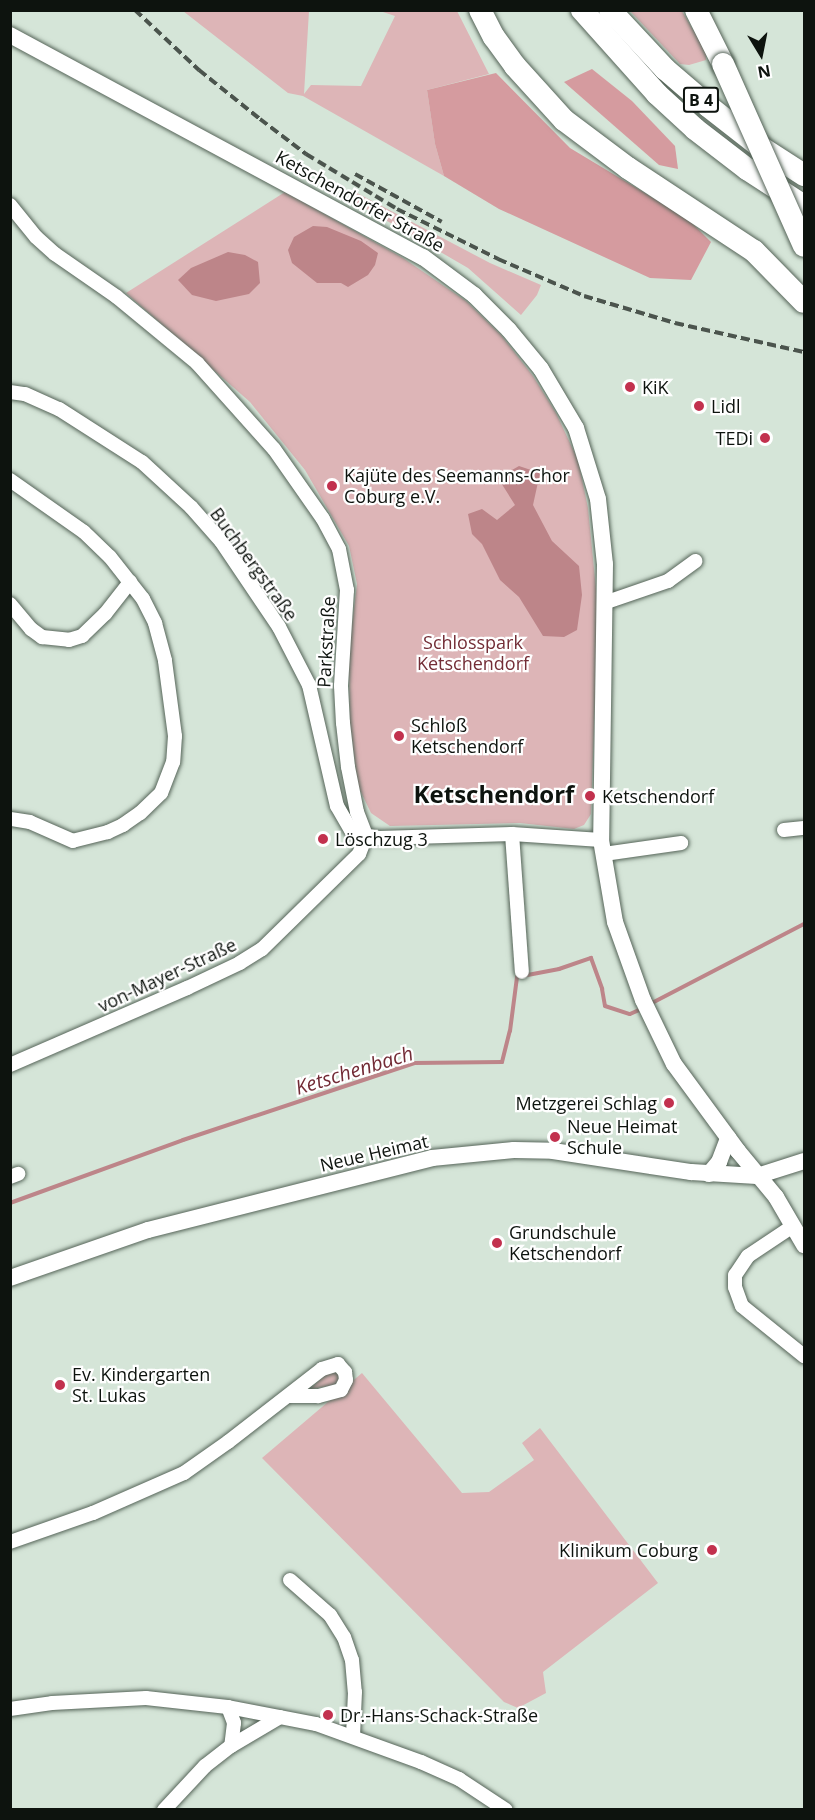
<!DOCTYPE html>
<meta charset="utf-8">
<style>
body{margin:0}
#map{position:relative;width:815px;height:1820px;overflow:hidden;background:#d5e5d8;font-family:"Open Sans",sans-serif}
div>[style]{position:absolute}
.green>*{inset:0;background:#ddb5b7}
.forest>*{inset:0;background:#d59b9f}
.water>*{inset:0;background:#bd8589}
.stream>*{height:4px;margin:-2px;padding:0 2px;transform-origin:2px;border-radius:2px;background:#bd8589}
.roads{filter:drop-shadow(0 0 2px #556458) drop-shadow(0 0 2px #556458)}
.minor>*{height:14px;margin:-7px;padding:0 7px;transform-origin:7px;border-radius:7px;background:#fff}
.tertiary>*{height:16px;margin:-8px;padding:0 8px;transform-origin:8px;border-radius:8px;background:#fff}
.trunk>*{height:22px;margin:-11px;padding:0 11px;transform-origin:11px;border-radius:11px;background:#fff}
.rail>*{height:4px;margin-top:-2px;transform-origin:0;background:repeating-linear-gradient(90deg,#4b544d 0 9px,transparent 0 13.5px)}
.bridges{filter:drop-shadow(0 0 2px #556458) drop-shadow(0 0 2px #556458)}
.trunk-bridge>*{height:22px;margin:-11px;padding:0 11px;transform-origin:11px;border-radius:11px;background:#fff}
.dots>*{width:16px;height:16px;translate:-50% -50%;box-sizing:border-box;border:3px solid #fff;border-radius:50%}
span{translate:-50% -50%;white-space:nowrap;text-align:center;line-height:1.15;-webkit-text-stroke:4.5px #fff;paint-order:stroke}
.shield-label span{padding:2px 4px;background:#fff;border:2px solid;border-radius:4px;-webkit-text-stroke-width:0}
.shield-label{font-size:16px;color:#0d130e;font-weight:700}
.street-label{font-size:18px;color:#0d130e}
.poi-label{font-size:18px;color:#0d130e}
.left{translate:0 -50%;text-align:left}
.right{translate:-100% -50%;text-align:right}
.park-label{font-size:18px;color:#732d36}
.water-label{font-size:20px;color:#722b35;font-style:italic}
.district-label{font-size:24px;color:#0d130e;font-weight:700}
.frame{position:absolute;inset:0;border:12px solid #0d130e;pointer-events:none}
.north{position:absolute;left:731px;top:24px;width:60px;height:60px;-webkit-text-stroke:4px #fff;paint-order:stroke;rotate:170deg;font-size:16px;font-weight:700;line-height:24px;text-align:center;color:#0d130e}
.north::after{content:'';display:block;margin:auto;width:21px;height:27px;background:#0d130e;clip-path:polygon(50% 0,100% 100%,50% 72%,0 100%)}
</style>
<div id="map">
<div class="green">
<div style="clip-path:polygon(183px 11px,309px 11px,304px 94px,311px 85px,361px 86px,395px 16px,380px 11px,457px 11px,489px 74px,427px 90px,435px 144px,444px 176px,303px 96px,288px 93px)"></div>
<div style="clip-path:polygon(630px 11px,682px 11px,706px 52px,706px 60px,689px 65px,680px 64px)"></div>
<div style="clip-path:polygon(285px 192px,403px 258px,466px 301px,501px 335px,533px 376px,556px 413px,578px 460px,588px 508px,598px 609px,591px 814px,584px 825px,574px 829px,520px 823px,390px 826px,371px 813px,358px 786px,350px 723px,349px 650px,357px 584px,349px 546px,305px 470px,250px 402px,126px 293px)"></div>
<div style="clip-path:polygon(357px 193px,490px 263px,541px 285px,537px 295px,521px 315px,468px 268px,351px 200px)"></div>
<div style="clip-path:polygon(333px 1368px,340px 1370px,341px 1384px,310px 1389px)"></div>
<div style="clip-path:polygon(362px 1373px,462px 1493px,489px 1492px,534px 1460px,522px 1443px,540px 1428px,658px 1583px,543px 1672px,546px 1693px,518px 1708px,504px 1702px,262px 1458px)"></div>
</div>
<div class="forest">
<div style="clip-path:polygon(592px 69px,632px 101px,675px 146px,678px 169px,659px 165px,564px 82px)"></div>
<div style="clip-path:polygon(496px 73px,570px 148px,688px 219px,711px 242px,691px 280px,650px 278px,499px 209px,444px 176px,435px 144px,427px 90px)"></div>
</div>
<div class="water">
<div style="clip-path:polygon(313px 226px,327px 227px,361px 241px,378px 253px,375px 265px,368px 275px,348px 287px,341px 283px,317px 283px,292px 263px,288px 250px,294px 237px)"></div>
<div style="clip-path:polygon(228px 252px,245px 255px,258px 262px,260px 283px,249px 294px,216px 301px,192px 295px,178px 280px,191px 268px)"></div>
<div style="clip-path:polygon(519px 466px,540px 473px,533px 505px,552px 541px,579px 566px,582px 595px,577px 630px,564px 637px,543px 636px,519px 597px,500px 580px,482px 544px,472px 534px,468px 514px,482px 509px,497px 520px,515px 505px,498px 478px)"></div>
</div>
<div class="stream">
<div style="left:650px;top:1004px;width:174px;rotate:-27.5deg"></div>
<div style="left:10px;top:1203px;width:184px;rotate:-20deg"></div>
<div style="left:183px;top:1140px;width:244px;rotate:-18.4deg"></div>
<div style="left:415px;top:1063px;width:87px;rotate:-0.7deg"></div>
<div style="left:502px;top:1062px;width:32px;rotate:-76deg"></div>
<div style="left:510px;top:1031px;width:54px;rotate:-82.6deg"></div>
<div style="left:517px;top:977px;width:43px;rotate:-10.8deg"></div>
<div style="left:559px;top:969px;width:34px;rotate:-19deg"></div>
<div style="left:591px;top:958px;width:33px;rotate:70deg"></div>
<div style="left:602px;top:989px;width:17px;rotate:80deg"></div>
<div style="left:605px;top:1006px;width:26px;rotate:18deg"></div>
<div style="left:630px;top:1014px;width:12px;rotate:-24deg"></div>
</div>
<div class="roads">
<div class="minor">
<div style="left:10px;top:205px;width:41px;rotate:50.9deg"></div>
<div style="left:36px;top:237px;width:25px;rotate:42deg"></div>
<div style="left:55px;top:254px;width:75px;rotate:34.7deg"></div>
<div style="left:117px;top:297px;width:104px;rotate:39.5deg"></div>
<div style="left:197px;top:363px;width:115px;rotate:48.2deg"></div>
<div style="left:274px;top:449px;width:85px;rotate:55deg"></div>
<div style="left:323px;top:519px;width:34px;rotate:62deg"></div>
<div style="left:339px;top:549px;width:42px;rotate:79deg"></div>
<div style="left:347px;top:590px;width:96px;rotate:93.6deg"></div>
<div style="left:341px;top:686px;width:37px;rotate:87deg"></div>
<div style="left:343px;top:723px;width:44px;rotate:83.5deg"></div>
<div style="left:348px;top:767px;width:46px;rotate:78.7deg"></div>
<div style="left:357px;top:812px;width:26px;rotate:69deg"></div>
<div style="left:366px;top:836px;width:19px;rotate:111deg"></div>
<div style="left:359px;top:854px;width:136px;rotate:135.6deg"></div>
<div style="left:262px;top:949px;width:26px;rotate:148deg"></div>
<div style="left:240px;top:963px;width:59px;rotate:154.7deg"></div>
<div style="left:187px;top:988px;width:193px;rotate:156.5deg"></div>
<div style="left:10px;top:392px;width:15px;rotate:8deg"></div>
<div style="left:25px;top:394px;width:37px;rotate:24deg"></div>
<div style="left:59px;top:409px;width:98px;rotate:32.6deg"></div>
<div style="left:142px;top:462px;width:67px;rotate:42.6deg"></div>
<div style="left:191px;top:507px;width:45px;rotate:48.6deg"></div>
<div style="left:221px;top:541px;width:104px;rotate:56deg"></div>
<div style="left:279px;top:627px;width:65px;rotate:62.7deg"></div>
<div style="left:309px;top:685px;width:124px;rotate:77deg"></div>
<div style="left:337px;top:806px;width:28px;rotate:60deg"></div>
<div style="left:351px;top:830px;width:7px;rotate:34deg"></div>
<div style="left:357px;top:834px;width:22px;rotate:10deg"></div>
<div style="left:379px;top:838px;width:133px;rotate:-1.7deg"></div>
<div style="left:512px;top:834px;width:89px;rotate:3.9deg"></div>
<div style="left:10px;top:480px;width:90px;rotate:35.1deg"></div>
<div style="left:84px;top:532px;width:36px;rotate:44deg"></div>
<div style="left:110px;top:557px;width:53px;rotate:51.8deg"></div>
<div style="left:143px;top:599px;width:27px;rotate:63deg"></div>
<div style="left:155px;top:623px;width:39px;rotate:75deg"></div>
<div style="left:165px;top:661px;width:76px;rotate:82.4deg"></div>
<div style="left:175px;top:736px;width:26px;rotate:94deg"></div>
<div style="left:173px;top:762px;width:33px;rotate:111deg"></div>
<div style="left:161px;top:793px;width:29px;rotate:136deg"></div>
<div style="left:140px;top:813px;width:21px;rotate:145deg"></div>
<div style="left:123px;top:825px;width:17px;rotate:155deg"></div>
<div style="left:108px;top:832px;width:36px;rotate:166deg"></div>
<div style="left:73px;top:841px;width:47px;rotate:-156.2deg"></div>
<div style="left:30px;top:822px;width:20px;rotate:-171deg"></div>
<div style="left:604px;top:603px;width:68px;rotate:-19deg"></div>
<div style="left:668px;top:581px;width:34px;rotate:-36deg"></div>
<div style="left:10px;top:604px;width:33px;rotate:50deg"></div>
<div style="left:31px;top:629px;width:14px;rotate:36deg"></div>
<div style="left:42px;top:637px;width:27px;rotate:6deg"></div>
<div style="left:69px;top:640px;width:14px;rotate:-17deg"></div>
<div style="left:82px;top:636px;width:32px;rotate:-44deg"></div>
<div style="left:105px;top:614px;width:41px;rotate:-52deg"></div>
<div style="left:784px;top:830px;width:20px;rotate:-6deg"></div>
<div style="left:512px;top:834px;width:138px;rotate:85.9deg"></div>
<div style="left:604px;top:854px;width:78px;rotate:-8.1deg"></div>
<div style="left:10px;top:1177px;width:9px;rotate:-21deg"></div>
<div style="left:793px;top:1226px;width:54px;rotate:146.3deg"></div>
<div style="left:748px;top:1256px;width:23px;rotate:124deg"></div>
<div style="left:735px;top:1275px;width:12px;rotate:90deg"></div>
<div style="left:735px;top:1287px;width:20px;rotate:70deg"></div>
<div style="left:742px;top:1306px;width:80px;rotate:38.9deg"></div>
<div style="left:10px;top:1542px;width:88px;rotate:-19.3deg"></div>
<div style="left:93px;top:1513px;width:99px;rotate:-23.7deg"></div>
<div style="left:184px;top:1473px;width:54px;rotate:-35.2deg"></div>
<div style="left:228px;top:1442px;width:119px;rotate:-37.8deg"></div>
<div style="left:322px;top:1369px;width:17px;rotate:-17deg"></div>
<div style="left:338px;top:1364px;width:11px;rotate:49deg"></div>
<div style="left:345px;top:1372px;width:8px;rotate:83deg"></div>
<div style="left:346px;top:1380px;width:11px;rotate:117deg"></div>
<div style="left:341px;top:1390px;width:24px;rotate:165deg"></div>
<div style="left:318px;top:1396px;width:29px;rotate:180deg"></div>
<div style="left:290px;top:1580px;width:53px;rotate:41.2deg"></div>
<div style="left:330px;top:1615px;width:26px;rotate:58deg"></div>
<div style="left:344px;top:1637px;width:24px;rotate:71deg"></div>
<div style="left:352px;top:1660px;width:32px;rotate:85deg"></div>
<div style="left:355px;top:1692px;width:44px;rotate:92.6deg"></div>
<div style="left:228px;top:1707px;width:17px;rotate:69deg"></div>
<div style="left:234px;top:1723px;width:23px;rotate:97deg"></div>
<div style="left:10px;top:1709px;width:42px;rotate:-8.1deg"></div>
<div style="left:52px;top:1703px;width:94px;rotate:-3deg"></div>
<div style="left:146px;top:1698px;width:82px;rotate:6.3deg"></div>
<div style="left:228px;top:1707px;width:90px;rotate:10.9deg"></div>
<div style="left:316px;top:1724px;width:112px;rotate:19.9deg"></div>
<div style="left:421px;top:1762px;width:42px;rotate:24.1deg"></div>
<div style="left:459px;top:1779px;width:56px;rotate:33.4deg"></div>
<div style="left:164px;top:1810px;width:60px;rotate:-47deg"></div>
<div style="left:205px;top:1766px;width:33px;rotate:-38deg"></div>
<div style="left:231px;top:1746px;width:57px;rotate:-30.6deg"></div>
</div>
<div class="tertiary">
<div style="left:10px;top:35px;width:469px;rotate:28.3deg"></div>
<div style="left:423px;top:257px;width:64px;rotate:36.7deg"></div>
<div style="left:474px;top:295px;width:49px;rotate:45deg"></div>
<div style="left:509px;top:330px;width:50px;rotate:50.6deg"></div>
<div style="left:541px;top:369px;width:69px;rotate:59.3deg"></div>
<div style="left:576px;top:428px;width:74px;rotate:72.8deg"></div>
<div style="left:598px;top:499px;width:65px;rotate:83.9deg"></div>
<div style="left:605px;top:564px;width:276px;rotate:90.8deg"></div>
<div style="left:601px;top:840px;width:83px;rotate:80.3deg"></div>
<div style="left:615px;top:922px;width:83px;rotate:70.3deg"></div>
<div style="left:643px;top:1000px;width:71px;rotate:64.2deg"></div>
<div style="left:674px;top:1064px;width:108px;rotate:53.7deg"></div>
<div style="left:738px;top:1151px;width:60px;rotate:50.4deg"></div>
<div style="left:776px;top:1197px;width:56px;rotate:59.7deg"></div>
<div style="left:709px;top:1174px;width:16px;rotate:-50deg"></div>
<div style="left:719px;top:1162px;width:26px;rotate:-69deg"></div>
<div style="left:10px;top:1278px;width:146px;rotate:-19.2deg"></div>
<div style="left:148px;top:1230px;width:293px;rotate:-14.2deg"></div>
<div style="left:432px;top:1158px;width:82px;rotate:-5.6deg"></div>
<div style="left:514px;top:1150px;width:39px;rotate:1deg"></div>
<div style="left:553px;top:1151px;width:140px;rotate:8.7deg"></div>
<div style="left:691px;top:1172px;width:66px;rotate:3.5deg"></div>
<div style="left:757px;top:1176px;width:49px;rotate:-17.7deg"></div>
</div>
<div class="trunk">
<div style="left:480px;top:10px;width:30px;rotate:63deg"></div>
<div style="left:494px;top:37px;width:36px;rotate:54deg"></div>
<div style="left:515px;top:66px;width:73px;rotate:47.8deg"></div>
<div style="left:564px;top:120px;width:80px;rotate:36.9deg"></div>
<div style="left:628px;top:168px;width:151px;rotate:33.4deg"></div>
<div style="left:754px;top:251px;width:71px;rotate:45.6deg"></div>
<div style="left:582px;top:10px;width:113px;rotate:48.2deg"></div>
<div style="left:657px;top:94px;width:52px;rotate:42.6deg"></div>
<div style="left:695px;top:129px;width:66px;rotate:37.6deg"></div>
<div style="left:747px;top:169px;width:68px;rotate:33deg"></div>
<div style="left:610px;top:10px;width:81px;rotate:47deg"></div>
<div style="left:665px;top:69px;width:57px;rotate:40.7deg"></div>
<div style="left:708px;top:106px;width:65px;rotate:38.1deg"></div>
<div style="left:759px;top:146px;width:54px;rotate:32.8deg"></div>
<div style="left:696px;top:10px;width:60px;rotate:63.4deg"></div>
</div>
</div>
<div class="rail">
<div style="left:135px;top:10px;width:88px;rotate:43.2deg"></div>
<div style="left:199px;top:70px;width:78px;rotate:38.8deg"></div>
<div style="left:260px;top:119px;width:58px;rotate:37.3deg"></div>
<div style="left:306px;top:154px;width:106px;rotate:31.1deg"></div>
<div style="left:397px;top:209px;width:113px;rotate:26.3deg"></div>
<div style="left:498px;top:259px;width:94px;rotate:23.3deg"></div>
<div style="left:584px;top:296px;width:95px;rotate:16.5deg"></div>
<div style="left:675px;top:323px;width:132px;rotate:12.7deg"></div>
<div style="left:355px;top:174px;width:99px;rotate:28.9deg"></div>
</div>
<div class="bridges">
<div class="trunk-bridge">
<div style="left:723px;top:64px;width:199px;rotate:66deg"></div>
</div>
</div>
<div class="dots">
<div style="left:630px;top:387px;background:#c2314e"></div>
<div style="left:699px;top:406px;background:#c2314e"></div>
<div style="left:765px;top:438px;background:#c2314e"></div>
<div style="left:332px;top:486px;background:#c2314e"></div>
<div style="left:399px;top:736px;background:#c2314e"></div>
<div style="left:590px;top:796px;background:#c2314e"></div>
<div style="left:323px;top:839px;background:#c2314e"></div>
<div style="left:669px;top:1103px;background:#c2314e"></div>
<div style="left:555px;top:1137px;background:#c2314e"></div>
<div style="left:497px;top:1243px;background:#c2314e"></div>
<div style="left:60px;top:1385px;background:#c2314e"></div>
<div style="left:712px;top:1550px;background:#c2314e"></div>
<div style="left:328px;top:1715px;background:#c2314e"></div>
</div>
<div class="shield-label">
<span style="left:701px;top:100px">B 4</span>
</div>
<div class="street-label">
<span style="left:360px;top:201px;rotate:29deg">Ketschendorfer Straße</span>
<span style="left:254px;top:564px;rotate:54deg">Buchbergstraße</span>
<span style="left:326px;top:642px;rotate:-87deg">Parkstraße</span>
<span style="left:167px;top:975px;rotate:-25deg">von-Mayer-Straße</span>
<span style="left:374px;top:1153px;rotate:-13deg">Neue Heimat</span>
</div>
<div class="poi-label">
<span class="left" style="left:642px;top:387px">KiK</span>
<span class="left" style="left:711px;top:406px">Lidl</span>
<span class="right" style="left:753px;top:438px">TEDi</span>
<span class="left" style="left:344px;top:486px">Kajüte des Seemanns-Chor<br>Coburg e.V.</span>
<span class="left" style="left:411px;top:736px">Schloß<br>Ketschendorf</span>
<span class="left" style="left:602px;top:796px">Ketschendorf</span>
<span class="left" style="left:335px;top:839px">Löschzug 3</span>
<span class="right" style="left:657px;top:1103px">Metzgerei Schlag</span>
<span class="left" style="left:567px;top:1137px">Neue Heimat<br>Schule</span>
<span class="left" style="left:509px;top:1243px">Grundschule<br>Ketschendorf</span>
<span class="left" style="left:72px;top:1385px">Ev. Kindergarten<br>St. Lukas</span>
<span class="right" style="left:698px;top:1550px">Klinikum Coburg</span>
<span class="left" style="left:340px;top:1715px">Dr.-Hans-Schack-Straße</span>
</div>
<div class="park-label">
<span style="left:473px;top:653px">Schlosspark<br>Ketschendorf</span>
</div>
<div class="water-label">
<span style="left:354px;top:1070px;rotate:-17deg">Ketschenbach</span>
</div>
<div class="district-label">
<span style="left:494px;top:794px">Ketschendorf</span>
</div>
<div class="frame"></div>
<div class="north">N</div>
</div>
